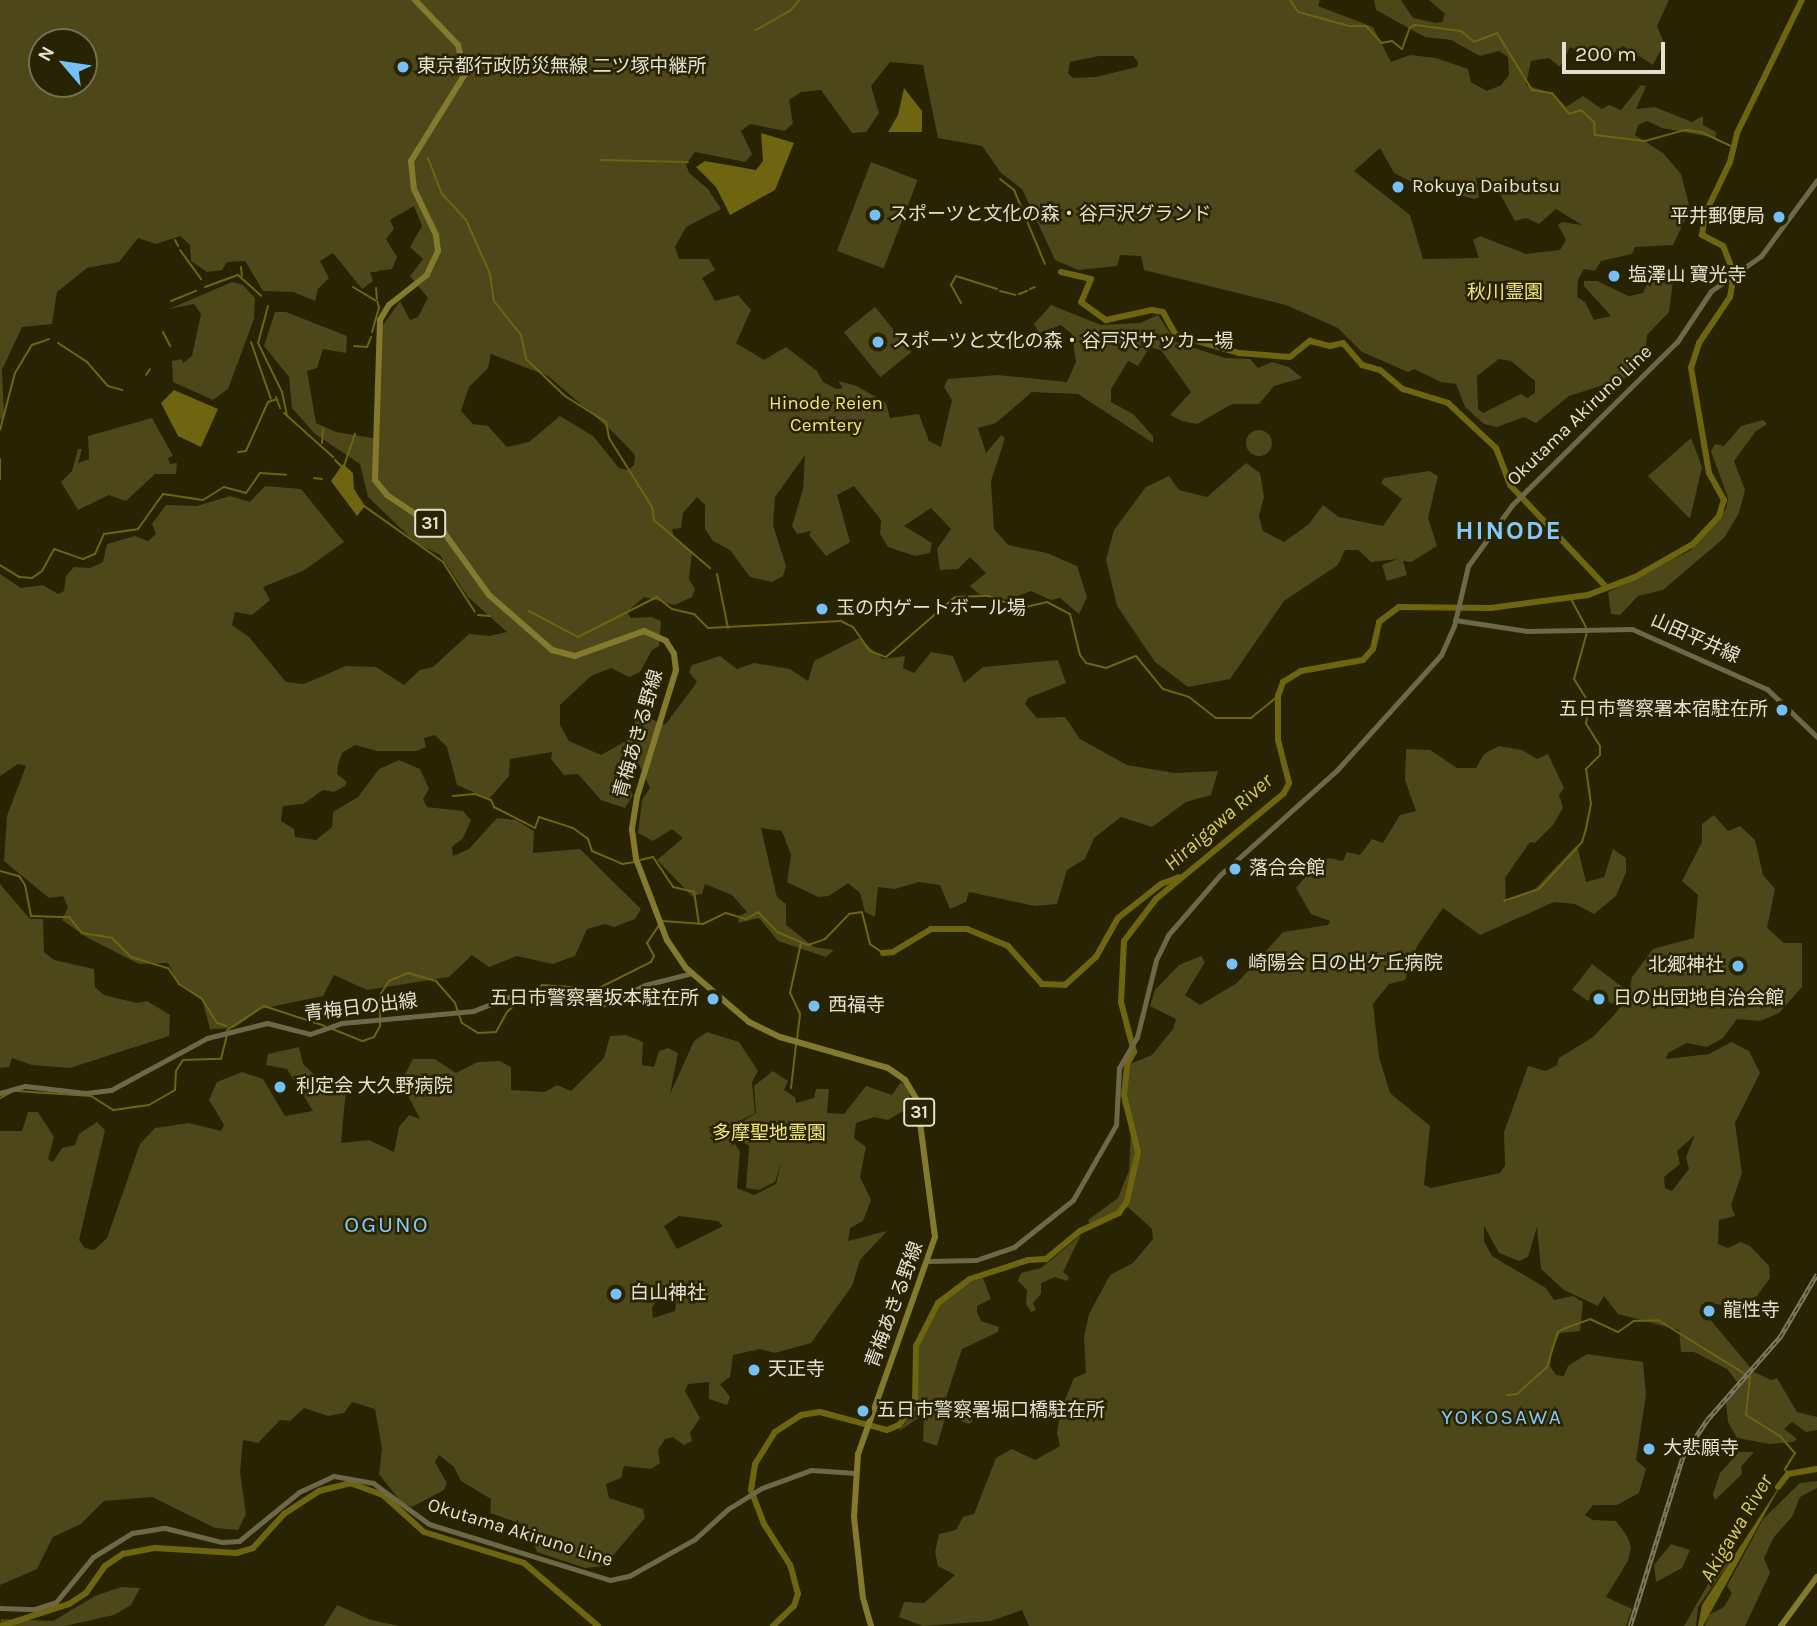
<!DOCTYPE html>
<meta charset="utf-8">
<style>
body{margin:0}
#map{position:relative;width:1817px;height:1626px;overflow:hidden;background:#272303;font-family:Karla,"Noto Sans JP",sans-serif}
div>[style]{position:absolute}
.green>*{inset:0;background:#4d4719;transform-origin:0 0}
.round{border-radius:50%}
.water>*{inset:0;background:#6f6511}
.stream>*{height:2px;margin:-1px;padding:0 1px;transform-origin:1px;border-radius:1px;background:#6f6511}
.river>*{height:6px;margin:-3px;padding:0 3px;transform-origin:3px;border-radius:3px;background:#6f6511}
.secondary>*{height:5px;margin:-2.5px;padding:0 2.5px;transform-origin:2.5px;border-radius:2.5px;background:#6c6848}
.primary>*{height:6px;margin:-3px;padding:0 3px;transform-origin:3px;border-radius:3px;background:#837a2e}
.rail>*{height:4.5px;margin-top:-2.25px;transform-origin:0;background:repeating-linear-gradient(90deg,#272303 0 5px,#7c795f 0 10px);box-sizing:border-box;border-block:2px solid #7c795f}
.dots>*{width:19px;height:19px;translate:-50% -50%;box-sizing:border-box;border:4px solid #272303;border-radius:50%}
span{translate:-50% -50%;white-space:nowrap;text-align:center;line-height:1.15;-webkit-text-stroke:5px #272303;paint-order:stroke}
.shield-label span{padding:2px 5px;background:#272303;border:2px solid;border-radius:5px;-webkit-text-stroke-width:0}
.shield-label{font-size:18px;color:#e3e2d0;font-weight:700}
.poi-label{font-size:19px;color:#e3e2d0}
.left{translate:0 -50%;text-align:left}
.right{translate:-100% -50%;text-align:right}
.park-label{font-size:19px;color:#f3e57b}
.street-label{font-size:19px;color:#e3e2d0}
.water-label{font-size:21px;color:#d8cb61;font-style:italic}
.neighbourhood-label{font-size:21px;color:#84c9fb;letter-spacing:2px}
.quarter-label{font-size:23px;color:#84c9fb;letter-spacing:2px}
.district-label{font-size:26px;color:#84c9fb;font-weight:700;letter-spacing:2px}
.north{position:absolute;left:28px;top:28px;width:70px;height:70px;box-sizing:border-box;background:#272303;border:2px solid #726f55;border-radius:50%;rotate:299deg;font-size:19px;font-weight:700;line-height:28px;text-align:center;color:#e3e2d0}
.north::after{content:'';display:block;margin:auto;width:24px;height:32px;background:#75c0f6;clip-path:polygon(50% 0,100% 100%,50% 72%,0 100%)}
.scale{position:absolute;left:1562px;top:42px;width:103px;height:32px;box-sizing:border-box;border:4px solid #e3e2d0;border-top:0;padding-left:9px;font-size:21px;line-height:24px;white-space:nowrap;color:#e3e2d0;-webkit-text-stroke:5px #272303;paint-order:stroke}
</style>
<div id="map">
<div class="green">
<div style="clip-path:polygon(evenodd,0 0,1320px 0,1318px 6px,1373px 27px,1391px 62px,1410px 55px,1436px 58px,1468px 69px,1471px 82px,1487px 91px,1501px 85px,1509px 75px,1508px 57px,1499px 51px,1480px 56px,1451px 40px,1425px 37px,1376px 10px,1374px 0,1401px 0,1413px 18px,1436px 23px,1442px 22px,1445px 14px,1429px 0,1669px 0,1657px 26px,1664px 43px,1653px 65px,1623px 46px,1606px 59px,1590px 57px,1570px 47px,1560px 67px,1549px 58px,1531px 61px,1526px 85px,1554px 94px,1566px 107px,1583px 96px,1602px 109px,1609px 105px,1621px 110px,1641px 85px,1646px 86px,1636px 109px,1655px 107px,1692px 122px,1703px 116px,1703px 125px,1716px 132px,1716px 138px,1662px 128px,1647px 121px,1638px 125px,1635px 135px,1663px 153px,1681px 174px,1690px 209px,1673px 245px,1635px 247px,1632px 254px,1601px 261px,1595px 271px,1584px 269px,1578px 280px,1577px 297px,1585px 302px,1594px 320px,1611px 316px,1584px 286px,1584px 281px,1597px 281px,1629px 296px,1643px 293px,1649px 280px,1664px 277px,1673px 281px,1669px 312px,1647px 335px,1645px 361px,1634px 375px,1569px 396px,1536px 423px,1524px 417px,1497px 427px,1484px 424px,1465px 407px,1456px 384px,1441px 382px,1414px 369px,1408px 372px,1362px 352px,1338px 328px,1286px 305px,1144px 270px,1141px 256px,1120px 255px,1117px 266px,1078px 270px,1055px 260px,1022px 189px,1001px 173px,982px 146px,938px 138px,923px 65px,890px 62px,871px 86px,879px 113px,866px 132px,852px 133px,821px 90px,801px 92px,789px 100px,793px 123px,785px 131px,750px 124px,741px 131px,752px 154px,745px 162px,695px 152px,686px 164px,689px 173px,708px 189px,721px 209px,686px 227px,675px 247px,679px 259px,709px 259px,715px 270px,702px 278px,715px 301px,738px 295px,751px 310px,736px 343px,764px 360px,786px 347px,817px 371px,823px 382px,836px 389px,843px 388px,838px 381px,857px 386px,886px 403px,890px 418px,919px 414px,929px 441px,941px 447px,952px 400px,944px 387px,948px 379px,998px 375px,1067px 382px,1076px 362px,1072px 334px,1061px 325px,1039px 333px,1034px 324px,1051px 305px,1101px 325px,1140px 323px,1158px 315px,1176px 342px,1225px 358px,1250px 359px,1258px 368px,1272px 362px,1289px 367px,1302px 378px,1274px 386px,1259px 404px,1232px 404px,1197px 424px,1182px 421px,1170px 415px,1191px 392px,1161px 350px,1150px 347px,1138px 366px,1128px 361px,1111px 389px,1111px 402px,1133px 414px,1153px 436px,1153px 443px,1078px 394px,1032px 392px,996px 423px,978px 428px,986px 453px,1001px 435px,1005px 438px,991px 481px,994px 529px,1008px 545px,1047px 553px,1077px 566px,1087px 597px,1079px 614px,1060px 598px,1051px 600px,1031px 591px,1007px 600px,979px 594px,970px 586px,986px 573px,970px 557px,958px 569px,940px 570px,937px 549px,951px 529px,931px 508px,904px 526px,932px 543px,930px 553px,915px 556px,888px 547px,880px 534px,881px 520px,854px 486px,837px 495px,850px 542px,826px 556px,809px 535px,811px 531px,797px 534px,792px 526px,803px 489px,805px 455px,775px 497px,773px 525px,786px 566px,783px 576px,772px 582px,750px 577px,730px 550px,713px 541px,705px 529px,705px 505px,697px 497px,683px 513px,681px 528px,672px 529px,674px 537px,692px 553px,689px 579px,695px 589px,692px 597px,675px 605px,644px 597px,627px 612px,631px 618px,652px 617px,661px 621px,659px 646px,652px 650px,640px 672px,629px 677px,611px 668px,591px 676px,560px 705px,560px 725px,569px 741px,601px 755px,640px 733px,634px 720px,642px 715px,665px 725px,697px 682px,689px 672px,692px 665px,720px 656px,737px 669px,754px 663px,790px 669px,808px 681px,814px 661px,859px 638px,883px 659px,905px 656px,903px 668px,914px 673px,931px 652px,953px 656px,964px 683px,983px 667px,1058px 660px,1066px 683px,1028px 698px,1025px 704px,1037px 718px,1065px 717px,1080px 739px,1127px 765px,1175px 773px,1218px 771px,1211px 795px,1186px 802px,1152px 827px,1121px 817px,1094px 838px,1085px 859px,1067px 870px,1057px 904px,1035px 906px,969px 892px,966px 902px,950px 909px,940px 885px,919px 882px,895px 889px,878px 887px,875px 917px,865px 912px,860px 893px,848px 883px,829px 896px,818px 897px,787px 882px,791px 855px,782px 831px,761px 828px,777px 897px,786px 904px,786px 925px,814px 947px,834px 950px,826px 957px,778px 941px,759px 918px,738px 923px,739px 916px,747px 912px,732px 895px,705px 884px,702px 894px,692px 896px,657px 860px,683px 838px,672px 829px,653px 841px,638px 833px,642px 800px,650px 788px,638px 762px,629px 763px,624px 776px,633px 795px,625px 808px,601px 800px,578px 774px,564px 775px,551px 759px,552px 752px,510px 759px,509px 776px,489px 799px,457px 785px,447px 747px,435px 735px,424px 738px,426px 747px,416px 751px,377px 751px,355px 745px,342px 753px,338px 765px,337px 774px,347px 782px,345px 786px,334px 792px,323px 790px,303px 804px,283px 806px,281px 821px,294px 829px,295px 837px,316px 840px,332px 827px,333px 812px,358px 797px,379px 769px,399px 760px,420px 769px,429px 789px,423px 799px,427px 807px,463px 811px,471px 820px,463px 838px,452px 847px,453px 856px,469px 849px,497px 818px,516px 820px,534px 831px,533px 853px,580px 849px,641px 909px,635px 919px,614px 927px,605px 924px,587px 929px,575px 956px,553px 964px,517px 956px,489px 967px,472px 955px,449px 977px,367px 990px,334px 975px,323px 996px,261px 1009px,234px 1028px,210px 1029px,202px 999px,177px 981px,168px 963px,139px 964px,88px 938px,62px 920px,68px 907px,63px 896px,49px 898px,4px 861px,7px 816px,26px 766px,18px 764px,0 776px,0 574px,21px 588px,43px 585px,58px 594px,64px 591px,66px 576px,74px 567px,90px 568px,103px 562px,107px 544px,135px 536px,148px 541px,156px 534px,152px 524px,166px 505px,197px 506px,230px 496px,250px 502px,265px 486px,301px 489px,344px 542px,303px 571px,263px 587px,270px 600px,252px 615px,235px 612px,232px 625px,249px 637px,286px 682px,304px 684px,346px 666px,376px 667px,404px 685px,420px 670px,433px 667px,469px 634px,489px 636px,507px 632px,468px 597px,440px 555px,416px 543px,368px 497px,360px 464px,315px 434px,292px 408px,289px 377px,264px 346px,275px 312px,286px 312px,347px 336px,346px 353px,323px 349px,317px 368px,307px 371px,316px 423px,336px 432px,379px 439px,381px 328px,400px 301px,410px 320px,418px 317px,428px 298px,410px 276px,423px 259px,410px 247px,422px 226px,414px 206px,390px 220px,394px 229px,386px 239px,397px 257px,392px 269px,370px 272px,373px 281px,362px 289px,333px 253px,320px 261px,329px 278px,318px 289px,315px 301px,293px 292px,263px 291px,245px 261px,227px 262px,222px 270px,207px 272px,191px 261px,190px 245px,180px 236px,156px 244px,138px 238px,119px 262px,87px 268px,57px 292px,52px 324px,22px 327px,2px 370px,4px 416px,0 420px,0 0,42px 42px,84px 42px,84px 84px,42px 84px,42px 42px,0 0,1099px 56px,1133px 56px,1138px 62px,1137px 67px,1096px 77px,1073px 78px,1068px 73px,1070px 62px,1099px 56px,0 0,1380px 148px,1394px 173px,1410px 181px,1474px 199px,1479px 197px,1476px 177px,1494px 183px,1515px 221px,1526px 218px,1539px 224px,1556px 209px,1582px 225px,1562px 222px,1558px 225px,1566px 240px,1560px 250px,1526px 254px,1480px 236px,1473px 240px,1479px 258px,1423px 259px,1410px 215px,1354px 171px,1380px 148px,0 0,491px 354px,548px 376px,613px 432px,635px 455px,634px 465px,628px 470px,619px 468px,593px 436px,560px 416px,529px 442px,507px 447px,488px 426px,473px 424px,461px 411px,469px 387px,488px 368px,491px 354px,0 0,1499px 359px,1511px 361px,1535px 381px,1535px 393px,1527px 398px,1521px 394px,1483px 413px,1478px 409px,1477px 376px,1499px 359px)"></div>
<div style="left:871px;top:162px;width:50px;height:95px;rotate:21deg"></div>
<div style="clip-path:polygon(232px 282px,243px 285px,255px 298px,254px 319px,228px 389px,213px 400px,173px 382px,172px 361px,182px 359px,183px 363px,192px 356px,201px 314px,194px 304px,169px 309px)"></div>
<div style="left:875px;top:307px;width:58px;height:40px;rotate:51deg"></div>
<div style="clip-path:polygon(152px 418px,173px 456px,168px 458px,170px 464px,177px 463px,176px 474px,155px 474px,126px 501px,109px 495px,78px 510px,61px 482px,72px 471px,78px 449px,82px 449px,78px 463px,89px 459px,88px 436px)"></div>
<div style="clip-path:polygon(1763px 420px,1767px 424px,1756px 431px,1734px 461px,1745px 490px,1739px 513px,1724px 538px,1663px 590px,1638px 596px,1620px 615px,1611px 614px,1608px 592px,1691px 550px,1726px 509px,1728px 498px,1711px 451px,1715px 444px,1724px 446px,1741px 426px)"></div>
<div class="round" style="left:1246px;top:430px;width:26px;height:26px"></div>
<div style="clip-path:polygon(1691px 438px,1702px 467px,1690px 519px,1648px 476px)"></div>
<div style="clip-path:polygon(1246px 463px,1260px 473px,1264px 497px,1259px 516px,1263px 531px,1284px 542px,1309px 524px,1323px 505px,1339px 517px,1383px 526px,1402px 499px,1381px 483px,1384px 478px,1429px 471px,1438px 476px,1428px 518px,1437px 546px,1411px 562px,1403px 561px,1407px 575px,1387px 581px,1382px 565px,1398px 559px,1371px 562px,1358px 550px,1345px 550px,1338px 565px,1284px 601px,1230px 679px,1188px 687px,1155px 662px,1117px 606px,1106px 560px,1114px 530px,1146px 487px,1169px 476px,1179px 490px,1207px 497px)"></div>
<div style="clip-path:polygon(evenodd,1499px 746px,1522px 750px,1537px 759px,1548px 754px,1564px 788px,1559px 795px,1563px 808px,1553px 825px,1535px 843px,1530px 842px,1505px 878px,1506px 902px,1535px 889px,1577px 845px,1586px 882px,1604px 877px,1613px 849px,1626px 858px,1626px 872px,1616px 896px,1594px 914px,1575px 904px,1554px 902px,1480px 935px,1443px 908px,1417px 946px,1405px 980px,1389px 984px,1373px 1004px,1379px 1057px,1390px 1093px,1430px 1126px,1424px 1185px,1431px 1188px,1500px 1173px,1505px 1166px,1504px 1132px,1528px 1066px,1546px 1071px,1557px 1065px,1559px 1058px,1593px 1037px,1613px 1016px,1628px 998px,1632px 977px,1653px 949px,1694px 938px,1698px 895px,1682px 881px,1702px 842px,1702px 824px,1714px 815px,1728px 831px,1740px 826px,1755px 840px,1763px 875px,1775px 889px,1767px 928px,1784px 943px,1802px 943px,1802px 987px,1779px 1013px,1760px 1021px,1737px 1019px,1723px 1038px,1707px 1047px,1687px 1043px,1668px 1053px,1666px 1059px,1709px 1054px,1731px 1042px,1749px 1051px,1760px 1073px,1735px 1123px,1742px 1173px,1731px 1205px,1735px 1216px,1719px 1220px,1718px 1244px,1728px 1248px,1741px 1242px,1750px 1246px,1769px 1266px,1770px 1278px,1757px 1296px,1733px 1306px,1714px 1304px,1704px 1312px,1754px 1372px,1771px 1380px,1777px 1378px,1797px 1412px,1817px 1417px,1817px 1430px,1806px 1432px,1792px 1422px,1784px 1429px,1797px 1439px,1793px 1442px,1769px 1444px,1737px 1438px,1728px 1422px,1726px 1403px,1737px 1382px,1727px 1369px,1694px 1352px,1681px 1352px,1679px 1330px,1618px 1314px,1604px 1296px,1598px 1306px,1564px 1290px,1541px 1269px,1537px 1227px,1528px 1257px,1519px 1261px,1499px 1253px,1484px 1226px,1484px 1241px,1492px 1256px,1546px 1288px,1554px 1300px,1573px 1296px,1583px 1302px,1580px 1331px,1560px 1333px,1552px 1351px,1550px 1366px,1556px 1375px,1564px 1376px,1568px 1366px,1587px 1354px,1643px 1362px,1646px 1395px,1636px 1460px,1646px 1469px,1639px 1493px,1617px 1505px,1593px 1505px,1585px 1515px,1593px 1520px,1616px 1521px,1627px 1536px,1631px 1547px,1628px 1561px,1606px 1597px,1632px 1609px,1626px 1626px,1029px 1626px,1022px 1610px,991px 1621px,923px 1626px,899px 1617px,904px 1602px,924px 1603px,955px 1575px,938px 1566px,935px 1552px,939px 1534px,956px 1530px,963px 1517px,974px 1514px,996px 1458px,1012px 1449px,1035px 1460px,1060px 1446px,1057px 1433px,1061px 1409px,1074px 1378px,1086px 1373px,1084px 1337px,1089px 1314px,1110px 1275px,1133px 1263px,1153px 1239px,1152px 1229px,1128px 1207px,1091px 1229px,1088px 1220px,1118px 1198px,1129px 1170px,1131px 1131px,1122px 1103px,1130px 1064px,1152px 1055px,1173px 1029px,1176px 1019px,1150px 1006px,1155px 990px,1179px 965px,1201px 956px,1205px 962px,1185px 995px,1200px 1005px,1237px 983px,1283px 932px,1328px 925px,1330px 921px,1311px 914px,1296px 888px,1313px 868px,1329px 858px,1343px 861px,1347px 852px,1360px 855px,1372px 839px,1383px 843px,1400px 815px,1416px 811px,1405px 780px,1406px 749px,1430px 750px,1457px 768px,1476px 768px,1484px 754px,1499px 746px,1695px 1135px,1686px 1157px,1689px 1169px,1672px 1191px,1665px 1188px,1664px 1177px,1680px 1164px,1677px 1151px,1695px 1135px)"></div>
<div style="clip-path:polygon(0 884px,30px 919px,43px 919px,44px 952px,54px 960px,94px 969px,95px 987px,104px 995px,137px 1003px,147px 1001px,170px 1015px,169px 1036px,70px 1068px,32px 1065px,12px 1058px,9px 1067px,0 1068px)"></div>
<div style="clip-path:polygon(1592px 964px,1625px 989px,1612px 1004px,1596px 992px,1588px 1001px,1572px 990px)"></div>
<div style="clip-path:polygon(evenodd,707px 1032px,739px 1042px,758px 1071px,752px 1082px,755px 1113px,732px 1125px,730px 1136px,740px 1152px,737px 1188px,754px 1195px,776px 1184px,782px 1160px,775px 1182px,759px 1190px,746px 1188px,749px 1146px,733px 1135px,736px 1125px,756px 1113px,754px 1086px,773px 1071px,788px 1081px,784px 1090px,795px 1097px,797px 1107px,796px 1103px,814px 1098px,816px 1089px,829px 1089px,827px 1113px,844px 1114px,866px 1086px,892px 1095px,901px 1082px,909px 1087px,910px 1101px,905px 1110px,888px 1120px,874px 1117px,856px 1123px,854px 1138px,866px 1147px,860px 1177px,871px 1200px,863px 1221px,850px 1228px,848px 1241px,887px 1231px,860px 1260px,852px 1286px,811px 1343px,775px 1353px,760px 1349px,733px 1355px,730px 1377px,720px 1384px,730px 1397px,727px 1405px,709px 1399px,709px 1382px,688px 1384px,685px 1391px,700px 1418px,690px 1433px,692px 1441px,684px 1445px,673px 1437px,665px 1439px,658px 1450px,660px 1463px,651px 1469px,624px 1466px,621px 1478px,606px 1484px,609px 1498px,643px 1509px,645px 1518px,604px 1566px,585px 1568px,537px 1552px,527px 1526px,490px 1513px,491px 1499px,461px 1481px,454px 1467px,439px 1455px,435px 1462px,447px 1483px,444px 1490px,412px 1507px,401px 1502px,379px 1474px,382px 1449px,375px 1409px,352px 1402px,344px 1413px,328px 1416px,304px 1408px,290px 1421px,280px 1420px,258px 1443px,243px 1440px,240px 1472px,246px 1514px,238px 1530px,215px 1528px,152px 1497px,104px 1501px,81px 1524px,53px 1537px,37px 1569px,0 1585px,0 1131px,22px 1131px,28px 1112px,38px 1112px,54px 1137px,48px 1159px,53px 1162px,62px 1148px,75px 1145px,79px 1134px,97px 1122px,105px 1130px,79px 1240px,85px 1248px,94px 1250px,107px 1238px,140px 1144px,155px 1128px,189px 1123px,221px 1131px,224px 1125px,209px 1100px,217px 1082px,242px 1072px,263px 1079px,285px 1116px,313px 1111px,287px 1069px,266px 1065px,268px 1054px,299px 1047px,303px 1064px,320px 1080px,346px 1089px,341px 1143px,369px 1140px,394px 1152px,399px 1127px,409px 1115px,420px 1119px,401px 1082px,413px 1059px,435px 1059px,456px 1073px,478px 1062px,500px 1061px,511px 1067px,511px 1090px,545px 1092px,557px 1085px,571px 1091px,604px 1058px,610px 1036px,626px 1035px,643px 1042px,642px 1065px,654px 1067px,659px 1051px,668px 1048px,678px 1053px,670px 1094px,694px 1041px,707px 1032px,679px 1216px,718px 1221px,723px 1226px,677px 1249px,664px 1226px,679px 1216px,707px 1032px,672px 1291px,677px 1297px,675px 1311px,653px 1318px,652px 1308px,661px 1292px,672px 1291px)"></div>
<div style="clip-path:polygon(1081px 1235px,1063px 1272px,1069px 1277px,1067px 1281px,1055px 1277px,1041px 1283px,1041px 1294px,1033px 1303px,1036px 1310px,1031px 1312px,1026px 1304px,1027px 1290px,1018px 1281px,1021px 1273px,1041px 1268px)"></div>
<div style="clip-path:polygon(983px 1278px,991px 1299px,977px 1306px,977px 1312px,981px 1321px,999px 1327px,998px 1332px,962px 1349px,946px 1398px,973px 1421px,969px 1424px,946px 1415px,937px 1446px,923px 1441px,924px 1414px,898px 1432px,912px 1415px,917px 1393px,919px 1341px,941px 1304px,963px 1285px)"></div>
<div style="clip-path:polygon(1739px 1452px,1754px 1452px,1741px 1467px,1742px 1474px,1715px 1500px,1713px 1494px,1720px 1473px)"></div>
<div style="clip-path:polygon(1817px 1481px,1817px 1488px,1800px 1497px,1792px 1517px,1774px 1537px,1764px 1558px,1770px 1573px,1745px 1626px,1705px 1626px,1709px 1615px,1724px 1607px,1732px 1593px,1727px 1586px,1763px 1519px,1800px 1483px)"></div>
<div style="clip-path:polygon(1735px 1526px,1738px 1541px,1727px 1566px,1698px 1607px,1696px 1626px,1684px 1626px,1723px 1558px)"></div>
<div style="clip-path:polygon(1671px 1544px,1690px 1550px,1682px 1568px,1656px 1582px,1654px 1565px)"></div>
<div style="clip-path:polygon(121px 1587px,140px 1588px,131px 1605px,114px 1615px,65px 1626px,0 1626px,1px 1619px,53px 1621px,95px 1596px)"></div>
<div style="clip-path:polygon(337px 1605px,371px 1620px,399px 1626px,324px 1626px)"></div>
</div>
<div class="water">
<div style="clip-path:polygon(904px 88px,922px 111px,922px 132px,888px 132px,898px 115px)"></div>
<div style="clip-path:polygon(761px 133px,794px 143px,775px 190px,730px 215px,716px 187px,696px 167px,705px 161px,756px 170px,763px 161px)"></div>
<div style="clip-path:polygon(174px 390px,218px 409px,201px 447px,178px 436px,161px 403px)"></div>
<div style="clip-path:polygon(343px 464px,353px 473px,354px 489px,365px 506px,357px 516px,331px 481px)"></div>
<div style="clip-path:polygon(1783px 1481px,1703px 1626px,1698px 1626px,1702px 1605px)"></div>
</div>
<div class="stream">
<div style="left:1290px;top:0;width:14px;rotate:56deg"></div>
<div style="left:1298px;top:12px;width:53px;rotate:15.4deg"></div>
<div style="left:1349px;top:26px;width:17px"></div>
<div style="left:1366px;top:26px;width:23px;rotate:47deg"></div>
<div style="left:1382px;top:43px;width:10px;rotate:-11deg"></div>
<div style="left:1392px;top:41px;width:13px;rotate:39deg"></div>
<div style="left:1402px;top:49px;width:23px;rotate:-70deg"></div>
<div style="left:1410px;top:27px;width:6px;rotate:-18deg"></div>
<div style="left:1416px;top:25px;width:45px;rotate:7.6deg"></div>
<div style="left:1461px;top:31px;width:17px;rotate:40deg"></div>
<div style="left:1474px;top:42px;width:25px;rotate:-21deg"></div>
<div style="left:1497px;top:33px;width:67px;rotate:58.4deg"></div>
<div style="left:1532px;top:90px;width:20px;rotate:9deg"></div>
<div style="left:1552px;top:93px;width:27px;rotate:51deg"></div>
<div style="left:1569px;top:114px;width:13px;rotate:-18deg"></div>
<div style="left:1581px;top:110px;width:18px;rotate:43deg"></div>
<div style="left:1594px;top:122px;width:13px;rotate:86deg"></div>
<div style="left:1595px;top:135px;width:50px;rotate:6.8deg"></div>
<div style="left:1645px;top:141px;width:41px;rotate:-15.4deg"></div>
<div style="left:1685px;top:130px;width:16px;rotate:7deg"></div>
<div style="left:1701px;top:132px;width:35px;rotate:25deg"></div>
<div style="left:756px;top:30px;width:40px;rotate:-29.7deg"></div>
<div style="left:791px;top:10px;width:13px;rotate:-51deg"></div>
<div style="left:428px;top:158px;width:39px;rotate:69deg"></div>
<div style="left:442px;top:194px;width:35px;rotate:47deg"></div>
<div style="left:466px;top:220px;width:59px;rotate:66deg"></div>
<div style="left:490px;top:274px;width:27px;rotate:82deg"></div>
<div style="left:494px;top:301px;width:43px;rotate:51.5deg"></div>
<div style="left:521px;top:335px;width:25px;rotate:78deg"></div>
<div style="left:526px;top:359px;width:54px;rotate:43.5deg"></div>
<div style="left:565px;top:396px;width:49px;rotate:32.4deg"></div>
<div style="left:606px;top:422px;width:16px;rotate:79deg"></div>
<div style="left:609px;top:438px;width:81px;rotate:58.1deg"></div>
<div style="left:652px;top:507px;width:13px;rotate:81deg"></div>
<div style="left:654px;top:520px;width:74px;rotate:40.6deg"></div>
<div style="left:600px;top:160px;width:88px;rotate:1.3deg"></div>
<div style="left:1000px;top:179px;width:18px;rotate:38deg"></div>
<div style="left:1014px;top:190px;width:80px;rotate:67.3deg"></div>
<div style="left:175px;top:240px;width:7px;rotate:63deg"></div>
<div style="left:180px;top:250px;width:36px;rotate:54deg"></div>
<div style="left:241px;top:267px;width:9px;rotate:84deg"></div>
<div style="left:205px;top:287px;width:35px;rotate:-20deg"></div>
<div style="left:238px;top:275px;width:31px;rotate:42deg"></div>
<div style="left:353px;top:287px;width:26px;rotate:31deg"></div>
<div style="left:376px;top:288px;width:11px;rotate:85deg"></div>
<div style="left:1030px;top:289px;width:5px;rotate:-22deg"></div>
<div style="left:1000px;top:291px;width:16px;rotate:14deg"></div>
<div style="left:1019px;top:294px;width:9px;rotate:-21deg"></div>
<div style="left:171px;top:301px;width:27px;rotate:-22deg"></div>
<div style="left:961px;top:303px;width:21px;rotate:-119deg"></div>
<div style="left:951px;top:285px;width:10px;rotate:-61deg"></div>
<div style="left:956px;top:276px;width:43px;rotate:17.6deg"></div>
<div style="left:268px;top:306px;width:38px;rotate:105deg"></div>
<div style="left:258px;top:343px;width:55px;rotate:63.9deg"></div>
<div style="left:282px;top:392px;width:24px;rotate:78deg"></div>
<div style="left:163px;top:332px;width:16px;rotate:63deg"></div>
<div style="left:372px;top:332px;width:26px;rotate:-74deg"></div>
<div style="left:379px;top:307px;width:6px;rotate:-108deg"></div>
<div style="left:251px;top:342px;width:60px;rotate:70.7deg"></div>
<div style="left:58px;top:343px;width:35px;rotate:33deg"></div>
<div style="left:87px;top:362px;width:32px;rotate:49deg"></div>
<div style="left:108px;top:386px;width:15px;rotate:16deg"></div>
<div style="left:354px;top:346px;width:13px;rotate:4deg"></div>
<div style="left:367px;top:347px;width:11px;rotate:-68deg"></div>
<div style="left:146px;top:375px;width:7px;rotate:-56deg"></div>
<div style="left:276px;top:397px;width:12px;rotate:70deg"></div>
<div style="left:284px;top:413px;width:66px;rotate:41.9deg"></div>
<div style="left:0;top:430px;width:59px;rotate:-75.3deg"></div>
<div style="left:15px;top:373px;width:33px;rotate:-59deg"></div>
<div style="left:32px;top:345px;width:18px;rotate:-19deg"></div>
<div style="left:322px;top:443px;width:14px;rotate:-86deg"></div>
<div style="left:238px;top:452px;width:8px;rotate:-7deg"></div>
<div style="left:246px;top:451px;width:54px;rotate:-65.8deg"></div>
<div style="left:268px;top:402px;width:9px;rotate:-18deg"></div>
<div style="left:0;top:459px;width:20px;rotate:90deg"></div>
<div style="left:335px;top:460px;width:10px;rotate:45deg"></div>
<div style="left:344px;top:466px;width:34px;rotate:-71deg"></div>
<div style="left:314px;top:478px;width:8px;rotate:7deg"></div>
<div style="left:364px;top:506px;width:97px;rotate:35.3deg"></div>
<div style="left:443px;top:562px;width:59px;rotate:57.4deg"></div>
<div style="left:0;top:565px;width:22px;rotate:32deg"></div>
<div style="left:19px;top:577px;width:13px;rotate:4deg"></div>
<div style="left:32px;top:578px;width:12px;rotate:-35deg"></div>
<div style="left:42px;top:571px;width:25px;rotate:-61deg"></div>
<div style="left:54px;top:549px;width:31px;rotate:19deg"></div>
<div style="left:83px;top:559px;width:13px;rotate:-23deg"></div>
<div style="left:95px;top:554px;width:22px;rotate:-66deg"></div>
<div style="left:104px;top:534px;width:34px;rotate:-8deg"></div>
<div style="left:138px;top:529px;width:43px;rotate:-54.5deg"></div>
<div style="left:163px;top:494px;width:40px;rotate:8.5deg"></div>
<div style="left:203px;top:500px;width:25px;rotate:-32deg"></div>
<div style="left:224px;top:487px;width:23px;rotate:15deg"></div>
<div style="left:246px;top:493px;width:24px;rotate:-55deg"></div>
<div style="left:260px;top:473px;width:26px;rotate:4deg"></div>
<div style="left:717px;top:574px;width:55px;rotate:78.5deg"></div>
<div style="left:1571px;top:599px;width:32px;rotate:62deg"></div>
<div style="left:529px;top:611px;width:55px;rotate:28deg"></div>
<div style="left:578px;top:637px;width:89px;rotate:-26.9deg"></div>
<div style="left:657px;top:597px;width:19px;rotate:39deg"></div>
<div style="left:672px;top:609px;width:23px;rotate:13deg"></div>
<div style="left:694px;top:614px;width:20px;rotate:45deg"></div>
<div style="left:708px;top:628px;width:133px;rotate:-3deg"></div>
<div style="left:841px;top:621px;width:13px;rotate:27deg"></div>
<div style="left:853px;top:627px;width:29px;rotate:55deg"></div>
<div style="left:870px;top:651px;width:17px;rotate:21deg"></div>
<div style="left:886px;top:657px;width:91px;rotate:-41deg"></div>
<div style="left:955px;top:597px;width:33px;rotate:-2deg"></div>
<div style="left:988px;top:596px;width:35px;rotate:20deg"></div>
<div style="left:1021px;top:608px;width:27px;rotate:-13deg"></div>
<div style="left:1047px;top:602px;width:26px;rotate:28deg"></div>
<div style="left:1070px;top:614px;width:42px;rotate:76.3deg"></div>
<div style="left:1080px;top:655px;width:10px;rotate:53deg"></div>
<div style="left:1086px;top:663px;width:21px;rotate:14deg"></div>
<div style="left:1106px;top:668px;width:32px;rotate:-22deg"></div>
<div style="left:1136px;top:656px;width:43px;rotate:50.7deg"></div>
<div style="left:1163px;top:689px;width:27px;rotate:17deg"></div>
<div style="left:1189px;top:697px;width:34px;rotate:38deg"></div>
<div style="left:1216px;top:718px;width:35px"></div>
<div style="left:1251px;top:718px;width:35px;rotate:-39deg"></div>
<div style="left:478px;top:615px;width:12px;rotate:5deg"></div>
<div style="left:453px;top:796px;width:22px;rotate:-5deg"></div>
<div style="left:475px;top:794px;width:17px;rotate:21deg"></div>
<div style="left:491px;top:800px;width:8px;rotate:67deg"></div>
<div style="left:494px;top:807px;width:46px;rotate:27.1deg"></div>
<div style="left:535px;top:828px;width:12px;rotate:-70deg"></div>
<div style="left:539px;top:817px;width:36px;rotate:18deg"></div>
<div style="left:573px;top:828px;width:19px;rotate:36deg"></div>
<div style="left:588px;top:839px;width:13px;rotate:72deg"></div>
<div style="left:592px;top:851px;width:33px;rotate:23deg"></div>
<div style="left:622px;top:864px;width:13px;rotate:-9deg"></div>
<div style="left:640px;top:860px;width:13px;rotate:-13deg"></div>
<div style="left:653px;top:857px;width:36px;rotate:56deg"></div>
<div style="left:673px;top:887px;width:22px;rotate:13deg"></div>
<div style="left:694px;top:892px;width:31px;rotate:81deg"></div>
<div style="left:0;top:871px;width:20px;rotate:15deg"></div>
<div style="left:19px;top:876px;width:11px;rotate:56deg"></div>
<div style="left:25px;top:885px;width:32px;rotate:79deg"></div>
<div style="left:31px;top:916px;width:38px;rotate:2deg"></div>
<div style="left:69px;top:917px;width:21px;rotate:51deg"></div>
<div style="left:82px;top:933px;width:30px;rotate:9deg"></div>
<div style="left:112px;top:938px;width:27px;rotate:45deg"></div>
<div style="left:131px;top:957px;width:39px;rotate:17deg"></div>
<div style="left:168px;top:968px;width:19px;rotate:55deg"></div>
<div style="left:179px;top:984px;width:27px;rotate:33deg"></div>
<div style="left:202px;top:999px;width:28px;rotate:58deg"></div>
<div style="left:217px;top:1023px;width:10px;rotate:17deg"></div>
<div style="left:1504px;top:901px;width:37px;rotate:-19deg"></div>
<div style="left:1539px;top:889px;width:64px;rotate:-47.5deg"></div>
<div style="left:1582px;top:842px;width:14px;rotate:-73deg"></div>
<div style="left:1586px;top:829px;width:25px;rotate:-79deg"></div>
<div style="left:1591px;top:804px;width:35px;rotate:-98deg"></div>
<div style="left:1586px;top:769px;width:20px;rotate:-45deg"></div>
<div style="left:1600px;top:755px;width:9px;rotate:-90deg"></div>
<div style="left:1600px;top:746px;width:26px;rotate:-122deg"></div>
<div style="left:1586px;top:724px;width:21px;rotate:-82deg"></div>
<div style="left:1589px;top:703px;width:28px;rotate:-122deg"></div>
<div style="left:1574px;top:679px;width:49px;rotate:-74.5deg"></div>
<div style="left:533px;top:990px;width:11px;rotate:-27deg"></div>
<div style="left:543px;top:985px;width:54px;rotate:4.2deg"></div>
<div style="left:597px;top:989px;width:60px;rotate:-26.6deg"></div>
<div style="left:651px;top:962px;width:7px;rotate:-63deg"></div>
<div style="left:654px;top:956px;width:15px;rotate:-118deg"></div>
<div style="left:647px;top:943px;width:27px;rotate:-56deg"></div>
<div style="left:662px;top:921px;width:41px;rotate:4.2deg"></div>
<div style="left:703px;top:924px;width:25px;rotate:-26deg"></div>
<div style="left:726px;top:913px;width:21px;rotate:17deg"></div>
<div style="left:746px;top:919px;width:14px;rotate:-30deg"></div>
<div style="left:758px;top:912px;width:28px;rotate:46deg"></div>
<div style="left:777px;top:932px;width:34px;rotate:23deg"></div>
<div style="left:808px;top:945px;width:18px;rotate:-19deg"></div>
<div style="left:825px;top:939px;width:35px;rotate:-46deg"></div>
<div style="left:849px;top:914px;width:13px;rotate:-9deg"></div>
<div style="left:862px;top:912px;width:33px;rotate:76deg"></div>
<div style="left:870px;top:944px;width:16px;rotate:35deg"></div>
<div style="left:330px;top:1028px;width:35px;rotate:22deg"></div>
<div style="left:363px;top:1041px;width:12px;rotate:-20deg"></div>
<div style="left:374px;top:1037px;width:13px;rotate:-61deg"></div>
<div style="left:380px;top:1026px;width:31px;rotate:-90deg"></div>
<div style="left:380px;top:995px;width:17px;rotate:-57deg"></div>
<div style="left:389px;top:981px;width:21px;rotate:-23deg"></div>
<div style="left:408px;top:973px;width:29px;rotate:16deg"></div>
<div style="left:436px;top:981px;width:29px;rotate:49deg"></div>
<div style="left:455px;top:1003px;width:21px;rotate:71deg"></div>
<div style="left:462px;top:1023px;width:19px;rotate:32deg"></div>
<div style="left:478px;top:1033px;width:18px;rotate:-3deg"></div>
<div style="left:496px;top:1032px;width:23px;rotate:-61deg"></div>
<div style="left:507px;top:1012px;width:28px;rotate:-42deg"></div>
<div style="left:227px;top:1030px;width:44px;rotate:-33deg"></div>
<div style="left:264px;top:1006px;width:64px;rotate:18.2deg"></div>
<div style="left:797px;top:1039px;width:25px;rotate:-83deg"></div>
<div style="left:800px;top:1014px;width:23px;rotate:-115deg"></div>
<div style="left:790px;top:993px;width:51px;rotate:-77.6deg"></div>
<div style="left:791px;top:1088px;width:44px;rotate:-83.5deg"></div>
<div style="left:17px;top:1091px;width:74px;rotate:3.9deg"></div>
<div style="left:91px;top:1096px;width:26px;rotate:32deg"></div>
<div style="left:113px;top:1110px;width:36px;rotate:-8deg"></div>
<div style="left:149px;top:1105px;width:30px;rotate:-30deg"></div>
<div style="left:175px;top:1090px;width:19px;rotate:-87deg"></div>
<div style="left:176px;top:1071px;width:13px;rotate:-58deg"></div>
<div style="left:183px;top:1060px;width:38px;rotate:-2deg"></div>
<div style="left:221px;top:1059px;width:25px;rotate:-76deg"></div>
<div style="left:0;top:1098px;width:13px;rotate:-27deg"></div>
<div style="left:1507px;top:1395px;width:10px;rotate:-6deg"></div>
<div style="left:1517px;top:1394px;width:40px;rotate:-42deg"></div>
<div style="left:1547px;top:1367px;width:37px;rotate:-73deg"></div>
<div style="left:1558px;top:1332px;width:6px;rotate:-31deg"></div>
<div style="left:1563px;top:1329px;width:29px;rotate:-20deg"></div>
<div style="left:1590px;top:1319px;width:31px;rotate:25deg"></div>
<div style="left:1618px;top:1332px;width:19px;rotate:-35deg"></div>
<div style="left:1634px;top:1321px;width:24px;rotate:-2deg"></div>
<div style="left:1658px;top:1320px;width:108px;rotate:31.8deg"></div>
<div style="left:1750px;top:1377px;width:38px;rotate:96deg"></div>
<div style="left:1746px;top:1415px;width:40px;rotate:32deg"></div>
<div style="left:1780px;top:1436px;width:23px;rotate:49deg"></div>
<div style="left:1795px;top:1453px;width:19px;rotate:122deg"></div>
<div style="left:1785px;top:1469px;width:6px;rotate:59deg"></div>
</div>
<div class="river">
<div style="left:1061px;top:272px;width:31px;rotate:13deg"></div>
<div style="left:1091px;top:279px;width:25px;rotate:113deg"></div>
<div style="left:1081px;top:302px;width:31px;rotate:36deg"></div>
<div style="left:1106px;top:320px;width:47px;rotate:-12.3deg"></div>
<div style="left:1152px;top:310px;width:11px;rotate:10deg"></div>
<div style="left:1163px;top:312px;width:26px;rotate:61deg"></div>
<div style="left:1176px;top:335px;width:66px;rotate:15.9deg"></div>
<div style="left:1239px;top:353px;width:51px;rotate:4.5deg"></div>
<div style="left:1290px;top:357px;width:26px;rotate:-39deg"></div>
<div style="left:1310px;top:341px;width:21px;rotate:14deg"></div>
<div style="left:1330px;top:346px;width:13px;rotate:-13deg"></div>
<div style="left:1343px;top:343px;width:29px;rotate:49deg"></div>
<div style="left:1362px;top:365px;width:19px;rotate:16deg"></div>
<div style="left:1380px;top:370px;width:30px;rotate:40deg"></div>
<div style="left:1403px;top:389px;width:47px;rotate:17.3deg"></div>
<div style="left:1448px;top:403px;width:66px;rotate:43.2deg"></div>
<div style="left:1496px;top:448px;width:40px;rotate:69deg"></div>
<div style="left:1510px;top:485px;width:141px;rotate:46.7deg"></div>
<div style="left:883px;top:953px;width:10px;rotate:-6deg"></div>
<div style="left:893px;top:952px;width:44px;rotate:-31.2deg"></div>
<div style="left:931px;top:929px;width:36px"></div>
<div style="left:967px;top:929px;width:44px;rotate:22.5deg"></div>
<div style="left:1008px;top:946px;width:51px;rotate:48.2deg"></div>
<div style="left:1042px;top:984px;width:23px;rotate:2deg"></div>
<div style="left:1065px;top:985px;width:42px;rotate:-42.1deg"></div>
<div style="left:1096px;top:957px;width:45px;rotate:-60.6deg"></div>
<div style="left:1118px;top:918px;width:55px;rotate:-38.3deg"></div>
<div style="left:1161px;top:884px;width:19px;rotate:-21deg"></div>
<div style="left:1778px;top:1487px;width:16px;rotate:-52deg"></div>
<div style="left:1788px;top:1474px;width:29px;rotate:-10deg"></div>
<div style="left:1px;top:1626px;width:71px;rotate:-17.9deg"></div>
<div style="left:69px;top:1604px;width:20px;rotate:-33deg"></div>
<div style="left:86px;top:1593px;width:33px;rotate:-55deg"></div>
<div style="left:105px;top:1566px;width:22px;rotate:-34deg"></div>
<div style="left:123px;top:1554px;width:33px;rotate:-11deg"></div>
<div style="left:155px;top:1548px;width:81px;rotate:3.5deg"></div>
<div style="left:236px;top:1553px;width:18px;rotate:-16deg"></div>
<div style="left:253px;top:1548px;width:46px;rotate:-47.6deg"></div>
<div style="left:284px;top:1514px;width:42px;rotate:-33.3deg"></div>
<div style="left:319px;top:1491px;width:32px;rotate:-14deg"></div>
<div style="left:350px;top:1483px;width:35px;rotate:20deg"></div>
<div style="left:383px;top:1495px;width:55px;rotate:42.1deg"></div>
<div style="left:424px;top:1532px;width:105px;rotate:17.2deg"></div>
<div style="left:524px;top:1563px;width:97px;rotate:40.4deg"></div>
<div style="left:773px;top:1626px;width:29px;rotate:-44deg"></div>
<div style="left:794px;top:1606px;width:13px;rotate:-72deg"></div>
<div style="left:798px;top:1594px;width:30px;rotate:-105deg"></div>
<div style="left:790px;top:1565px;width:49px;rotate:-122.4deg"></div>
<div style="left:764px;top:1524px;width:36px;rotate:-111deg"></div>
<div style="left:751px;top:1490px;width:26px;rotate:-81deg"></div>
<div style="left:755px;top:1464px;width:38px;rotate:-58deg"></div>
<div style="left:775px;top:1432px;width:31px;rotate:-33deg"></div>
<div style="left:801px;top:1415px;width:19px;rotate:-9deg"></div>
<div style="left:820px;top:1412px;width:69px;rotate:15deg"></div>
<div style="left:887px;top:1430px;width:13px;rotate:-23deg"></div>
<div style="left:899px;top:1425px;width:26px;rotate:-51deg"></div>
<div style="left:915px;top:1405px;width:59px;rotate:-89deg"></div>
<div style="left:916px;top:1346px;width:48px;rotate:-62.9deg"></div>
<div style="left:938px;top:1303px;width:40px;rotate:-37deg"></div>
<div style="left:970px;top:1279px;width:61px;rotate:-18.1deg"></div>
<div style="left:1028px;top:1260px;width:18px;rotate:-3deg"></div>
<div style="left:1046px;top:1259px;width:44px;rotate:-39.5deg"></div>
<div style="left:1080px;top:1231px;width:43px;rotate:-24.8deg"></div>
<div style="left:1119px;top:1213px;width:14px;rotate:-56deg"></div>
<div style="left:1127px;top:1201px;width:50px;rotate:-77.3deg"></div>
<div style="left:1138px;top:1152px;width:59px;rotate:-103.8deg"></div>
<div style="left:1124px;top:1095px;width:31px;rotate:-84deg"></div>
<div style="left:1127px;top:1064px;width:14px;rotate:-60deg"></div>
<div style="left:1134px;top:1052px;width:52px;rotate:-104.6deg"></div>
<div style="left:1121px;top:1002px;width:61px;rotate:-87.2deg"></div>
<div style="left:1124px;top:941px;width:53px;rotate:-52.7deg"></div>
<div style="left:1156px;top:899px;width:166px;rotate:-39.6deg"></div>
<div style="left:1284px;top:793px;width:11px;rotate:-63deg"></div>
<div style="left:1289px;top:783px;width:44px;rotate:-104.3deg"></div>
<div style="left:1278px;top:740px;width:44px;rotate:-90deg"></div>
<div style="left:1278px;top:696px;width:15px;rotate:-70deg"></div>
<div style="left:1283px;top:682px;width:21px;rotate:-31deg"></div>
<div style="left:1301px;top:671px;width:63px;rotate:-10.1deg"></div>
<div style="left:1363px;top:660px;width:15px;rotate:-48deg"></div>
<div style="left:1373px;top:649px;width:28px;rotate:-77deg"></div>
<div style="left:1379px;top:622px;width:25px;rotate:-37deg"></div>
<div style="left:1399px;top:607px;width:92px;rotate:0.6deg"></div>
<div style="left:1491px;top:608px;width:98px;rotate:-7.6deg"></div>
<div style="left:1588px;top:595px;width:50px;rotate:-21deg"></div>
<div style="left:1635px;top:577px;width:67px;rotate:-29.6deg"></div>
<div style="left:1693px;top:544px;width:38px;rotate:-47deg"></div>
<div style="left:1719px;top:516px;width:17px;rotate:-73deg"></div>
<div style="left:1724px;top:500px;width:31px;rotate:-119deg"></div>
<div style="left:1709px;top:473px;width:107px;rotate:-99.7deg"></div>
<div style="left:1691px;top:368px;width:26px;rotate:-72deg"></div>
<div style="left:1699px;top:343px;width:55px;rotate:-56deg"></div>
<div style="left:1730px;top:297px;width:23px;rotate:-80deg"></div>
<div style="left:1734px;top:274px;width:30px;rotate:-111deg"></div>
<div style="left:1723px;top:246px;width:24px;rotate:-152deg"></div>
<div style="left:1702px;top:235px;width:21px;rotate:-82deg"></div>
<div style="left:1705px;top:214px;width:58px;rotate:-64.3deg"></div>
<div style="left:1730px;top:162px;width:30px;rotate:-76deg"></div>
<div style="left:1737px;top:133px;width:148px;rotate:-64deg"></div>
</div>
<div class="secondary">
<div style="left:1455px;top:620px;width:73px;rotate:8.7deg"></div>
<div style="left:1527px;top:631px;width:105px;rotate:-1.1deg"></div>
<div style="left:1632px;top:629px;width:148px;rotate:24deg"></div>
<div style="left:1767px;top:689px;width:69px;rotate:43.8deg"></div>
<div style="left:0;top:1093px;width:26px;rotate:-16deg"></div>
<div style="left:25px;top:1086px;width:61px;rotate:6.5deg"></div>
<div style="left:86px;top:1093px;width:25px;rotate:-7deg"></div>
<div style="left:111px;top:1090px;width:109px;rotate:-28.4deg"></div>
<div style="left:207px;top:1038px;width:62px;rotate:-14deg"></div>
<div style="left:267px;top:1023px;width:44px;rotate:14.3deg"></div>
<div style="left:310px;top:1034px;width:34px;rotate:-19deg"></div>
<div style="left:342px;top:1023px;width:132px;rotate:-5.2deg"></div>
<div style="left:473px;top:1011px;width:55px;rotate:-21.4deg"></div>
<div style="left:524px;top:991px;width:79px;rotate:10.2deg"></div>
<div style="left:602px;top:1005px;width:47px;rotate:-24.9deg"></div>
<div style="left:645px;top:985px;width:49px;rotate:-14.3deg"></div>
<div style="left:928px;top:1261px;width:48px;rotate:-1.2deg"></div>
<div style="left:976px;top:1260px;width:40px;rotate:-18.9deg"></div>
<div style="left:1014px;top:1247px;width:75px;rotate:-38.5deg"></div>
<div style="left:1073px;top:1200px;width:86px;rotate:-60.2deg"></div>
<div style="left:1116px;top:1125px;width:57px;rotate:-87deg"></div>
<div style="left:1119px;top:1068px;width:36px;rotate:-60deg"></div>
<div style="left:1137px;top:1037px;width:79px;rotate:-76.1deg"></div>
<div style="left:1156px;top:960px;width:28px;rotate:-64deg"></div>
<div style="left:1168px;top:935px;width:79px;rotate:-49.1deg"></div>
<div style="left:1220px;top:875px;width:157px;rotate:-41.9deg"></div>
<div style="left:1337px;top:770px;width:155px;rotate:-47.9deg"></div>
<div style="left:1441px;top:655px;width:32px;rotate:-66deg"></div>
<div style="left:1454px;top:626px;width:62px;rotate:-76.9deg"></div>
<div style="left:1468px;top:566px;width:75px;rotate:-54.2deg"></div>
<div style="left:1512px;top:505px;width:232px;rotate:-44.7deg"></div>
<div style="left:1677px;top:342px;width:61px;rotate:-56.3deg"></div>
<div style="left:1711px;top:291px;width:61px;rotate:-35deg"></div>
<div style="left:1761px;top:256px;width:94px;rotate:-53.6deg"></div>
<div style="left:0;top:1608px;width:35px;rotate:2deg"></div>
<div style="left:35px;top:1609px;width:22px;rotate:-18deg"></div>
<div style="left:56px;top:1602px;width:58px;rotate:-50.6deg"></div>
<div style="left:93px;top:1557px;width:46px;rotate:-31.6deg"></div>
<div style="left:132px;top:1533px;width:33px;rotate:-9deg"></div>
<div style="left:165px;top:1528px;width:59px;rotate:13.8deg"></div>
<div style="left:222px;top:1542px;width:17px;rotate:-3deg"></div>
<div style="left:239px;top:1541px;width:77px;rotate:-39.2deg"></div>
<div style="left:299px;top:1492px;width:38px;rotate:-25deg"></div>
<div style="left:334px;top:1476px;width:40px;rotate:10deg"></div>
<div style="left:373px;top:1483px;width:69px;rotate:36.2deg"></div>
<div style="left:429px;top:1524px;width:189px;rotate:17.2deg"></div>
<div style="left:610px;top:1580px;width:19px;rotate:-12deg"></div>
<div style="left:629px;top:1576px;width:76px;rotate:-29.3deg"></div>
<div style="left:695px;top:1539px;width:45px;rotate:-42.3deg"></div>
<div style="left:728px;top:1509px;width:40px;rotate:-32deg"></div>
<div style="left:762px;top:1488px;width:52px;rotate:-20.2deg"></div>
<div style="left:811px;top:1470px;width:45px;rotate:3.8deg"></div>
</div>
<div class="primary">
<div style="left:415px;top:0;width:62px;rotate:46.3deg"></div>
<div style="left:458px;top:45px;width:30px;rotate:76deg"></div>
<div style="left:465px;top:74px;width:102px;rotate:121.8deg"></div>
<div style="left:411px;top:161px;width:28px;rotate:84deg"></div>
<div style="left:414px;top:189px;width:51px;rotate:64.4deg"></div>
<div style="left:436px;top:235px;width:16px;rotate:83deg"></div>
<div style="left:438px;top:251px;width:26px;rotate:115deg"></div>
<div style="left:427px;top:275px;width:48px;rotate:141.7deg"></div>
<div style="left:389px;top:305px;width:17px;rotate:121deg"></div>
<div style="left:380px;top:320px;width:160px;rotate:91.8deg"></div>
<div style="left:375px;top:480px;width:19px;rotate:51deg"></div>
<div style="left:387px;top:495px;width:70px;rotate:33.9deg"></div>
<div style="left:445px;top:534px;width:75px;rotate:54.2deg"></div>
<div style="left:489px;top:595px;width:84px;rotate:41.1deg"></div>
<div style="left:552px;top:650px;width:24px;rotate:15deg"></div>
<div style="left:575px;top:656px;width:73px;rotate:-19.9deg"></div>
<div style="left:644px;top:631px;width:24px;rotate:24deg"></div>
<div style="left:666px;top:641px;width:15px;rotate:58deg"></div>
<div style="left:674px;top:654px;width:16px;rotate:83deg"></div>
<div style="left:676px;top:670px;width:133px;rotate:107.1deg"></div>
<div style="left:637px;top:797px;width:33px;rotate:99deg"></div>
<div style="left:632px;top:830px;width:29px;rotate:82deg"></div>
<div style="left:636px;top:859px;width:87px;rotate:69.1deg"></div>
<div style="left:667px;top:940px;width:34px;rotate:56deg"></div>
<div style="left:686px;top:968px;width:83px;rotate:40.6deg"></div>
<div style="left:749px;top:1022px;width:34px;rotate:26deg"></div>
<div style="left:780px;top:1037px;width:112px;rotate:16deg"></div>
<div style="left:888px;top:1068px;width:21px;rotate:35deg"></div>
<div style="left:905px;top:1080px;width:23px;rotate:59deg"></div>
<div style="left:917px;top:1100px;width:138px;rotate:82.5deg"></div>
<div style="left:935px;top:1237px;width:230px;rotate:109.5deg"></div>
<div style="left:858px;top:1454px;width:63px;rotate:93.6deg"></div>
<div style="left:854px;top:1517px;width:81px;rotate:83.7deg"></div>
<div style="left:863px;top:1598px;width:29px;rotate:74deg"></div>
<div style="left:1781px;top:1626px;width:61px;rotate:-53.7deg"></div>
</div>
<div class="rail">
<div style="left:1630px;top:1626px;width:178px;rotate:-72.7deg"></div>
<div style="left:1683px;top:1456px;width:43px;rotate:-56.3deg"></div>
<div style="left:1707px;top:1420px;width:111px;rotate:-48.7deg"></div>
<div style="left:1780px;top:1337px;width:73px;rotate:-59.6deg"></div>
</div>
<div class="dots">
<div style="left:403px;top:67px;background:#75c0f6"></div>
<div style="left:1398px;top:187px;background:#75c0f6"></div>
<div style="left:875px;top:215px;background:#75c0f6"></div>
<div style="left:1779px;top:217px;background:#75c0f6"></div>
<div style="left:1614px;top:276px;background:#75c0f6"></div>
<div style="left:878px;top:342px;background:#75c0f6"></div>
<div style="left:822px;top:609px;background:#75c0f6"></div>
<div style="left:1782px;top:710px;background:#75c0f6"></div>
<div style="left:1235px;top:869px;background:#75c0f6"></div>
<div style="left:1232px;top:964px;background:#75c0f6"></div>
<div style="left:1738px;top:966px;background:#75c0f6"></div>
<div style="left:713px;top:999px;background:#75c0f6"></div>
<div style="left:1599px;top:999px;background:#75c0f6"></div>
<div style="left:814px;top:1006px;background:#75c0f6"></div>
<div style="left:280px;top:1087px;background:#75c0f6"></div>
<div style="left:616px;top:1294px;background:#75c0f6"></div>
<div style="left:1709px;top:1311px;background:#75c0f6"></div>
<div style="left:754px;top:1370px;background:#75c0f6"></div>
<div style="left:863px;top:1411px;background:#75c0f6"></div>
<div style="left:1649px;top:1449px;background:#75c0f6"></div>
</div>
<div class="shield-label">
<span style="left:430px;top:523px">31</span>
<span style="left:919px;top:1112px">31</span>
</div>
<div class="poi-label">
<span class="left" style="left:417px;top:67px">東京都行政防災無線 二ツ塚中継所</span>
<span class="left" style="left:1412px;top:187px">Rokuya Daibutsu</span>
<span class="left" style="left:889px;top:215px">スポーツと文化の森・谷戸沢グランド</span>
<span class="right" style="left:1765px;top:217px">平井郵便局</span>
<span class="left" style="left:1628px;top:276px">塩澤山 寶光寺</span>
<span class="left" style="left:892px;top:342px">スポーツと文化の森・谷戸沢サッカー場</span>
<span class="left" style="left:836px;top:609px">玉の内ゲートボール場</span>
<span class="right" style="left:1768px;top:710px">五日市警察署本宿駐在所</span>
<span class="left" style="left:1249px;top:869px">落合会館</span>
<span class="left" style="left:1248px;top:964px">崎陽会 日の出ケ丘病院</span>
<span class="right" style="left:1724px;top:966px">北郷神社</span>
<span class="right" style="left:699px;top:999px">五日市警察署坂本駐在所</span>
<span class="left" style="left:1613px;top:999px">日の出団地自治会館</span>
<span class="left" style="left:828px;top:1006px">西福寺</span>
<span class="left" style="left:296px;top:1087px">利定会 大久野病院</span>
<span class="left" style="left:630px;top:1294px">白山神社</span>
<span class="left" style="left:1723px;top:1311px">龍性寺</span>
<span class="left" style="left:768px;top:1370px">天正寺</span>
<span class="left" style="left:877px;top:1411px">五日市警察署堀口橋駐在所</span>
<span class="left" style="left:1663px;top:1449px">大悲願寺</span>
</div>
<div class="park-label">
<span style="left:1505px;top:293px">秋川霊園</span>
<span style="left:826px;top:415px">Hinode Reien<br>Cemtery</span>
<span style="left:769px;top:1134px">多摩聖地霊園</span>
</div>
<div class="street-label">
<span style="left:1580px;top:416px;rotate:-44deg">Okutama Akiruno Line</span>
<span style="left:1695px;top:639px;rotate:24deg">山田平井線</span>
<span style="left:639px;top:734px;rotate:-74deg">青梅あきる野線</span>
<span style="left:361px;top:1008px;rotate:-7deg">青梅日の出線</span>
<span style="left:895px;top:1305px;rotate:-70deg">青梅あきる野線</span>
<span style="left:520px;top:1533px;rotate:17deg">Okutama Akiruno Line</span>
</div>
<div class="water-label">
<span style="left:1218px;top:822px;rotate:-41deg">Hiraigawa River</span>
<span style="left:1736px;top:1528px;rotate:-59deg">Akigawa River</span>
</div>
<div class="neighbourhood-label">
<span style="left:1502px;top:1417px">YOKOSAWA</span>
</div>
<div class="quarter-label">
<span style="left:387px;top:1225px">OGUNO</span>
</div>
<div class="district-label">
<span style="left:1509px;top:531px">HINODE</span>
</div>
<div class="north">N</div>
<div class="scale">200 m</div>
</div>
